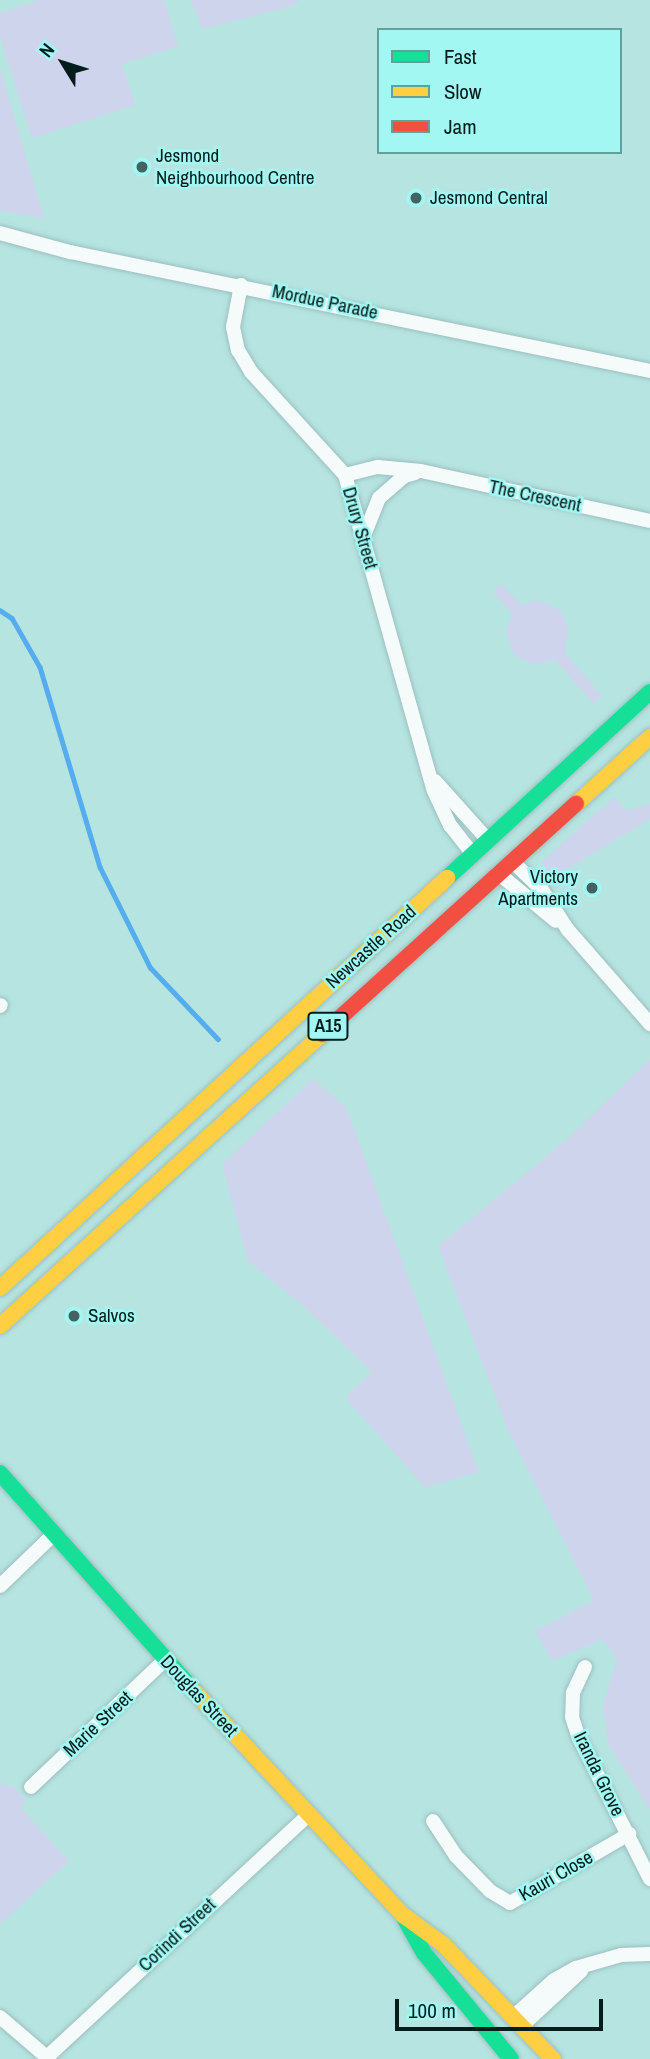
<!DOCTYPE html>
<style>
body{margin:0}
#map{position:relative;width:650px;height:2059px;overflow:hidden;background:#b6e4e1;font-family:"Archivo Narrow",sans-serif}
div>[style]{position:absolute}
.green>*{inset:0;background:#ced4eb}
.stream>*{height:4.5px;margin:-2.25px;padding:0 2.25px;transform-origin:2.25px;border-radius:2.25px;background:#55acee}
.roads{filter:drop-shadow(0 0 2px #9cc0be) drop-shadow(0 0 2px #9cc0be)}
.street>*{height:14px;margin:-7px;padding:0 7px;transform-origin:7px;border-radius:7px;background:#f4fbfa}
.fast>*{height:16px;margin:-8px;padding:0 8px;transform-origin:8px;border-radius:8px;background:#16e098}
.slow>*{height:16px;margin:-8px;padding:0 8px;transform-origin:8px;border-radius:8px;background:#ffcf43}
.jam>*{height:16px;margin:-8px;padding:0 8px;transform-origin:8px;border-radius:8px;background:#f24e42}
.dots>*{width:19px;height:19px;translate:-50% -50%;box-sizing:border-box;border:4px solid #a3f7f2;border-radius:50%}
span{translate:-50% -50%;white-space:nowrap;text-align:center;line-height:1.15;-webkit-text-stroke:5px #a3f7f2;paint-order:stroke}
.shield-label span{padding:2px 5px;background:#a3f7f2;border:2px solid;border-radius:5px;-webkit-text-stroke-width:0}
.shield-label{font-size:18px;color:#031d1c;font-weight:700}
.poi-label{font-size:19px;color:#031d1c}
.left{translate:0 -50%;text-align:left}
.right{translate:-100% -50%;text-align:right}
.street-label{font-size:19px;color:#031d1c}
.legend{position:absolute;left:377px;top:28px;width:245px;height:126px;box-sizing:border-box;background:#a3f7f2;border:2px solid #63a09c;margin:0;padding:9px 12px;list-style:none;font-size:21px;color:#031d1c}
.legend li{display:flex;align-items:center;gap:14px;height:35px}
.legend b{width:35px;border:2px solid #63a09c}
.north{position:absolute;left:28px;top:28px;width:70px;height:70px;-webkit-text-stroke:5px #a3f7f2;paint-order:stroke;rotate:308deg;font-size:19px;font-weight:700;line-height:28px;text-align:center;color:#031d1c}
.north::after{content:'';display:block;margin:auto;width:24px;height:32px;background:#031d1c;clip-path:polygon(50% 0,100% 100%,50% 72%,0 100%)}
.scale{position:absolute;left:395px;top:1999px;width:208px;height:32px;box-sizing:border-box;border:4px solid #031d1c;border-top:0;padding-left:9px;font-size:21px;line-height:24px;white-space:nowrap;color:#031d1c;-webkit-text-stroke:5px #a3f7f2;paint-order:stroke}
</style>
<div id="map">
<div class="green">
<div style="clip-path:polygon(40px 0,164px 0,178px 46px,122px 64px,135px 105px,32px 138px,0 37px,0 13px)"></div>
<div style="clip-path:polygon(190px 0,300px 0,293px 6px,202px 29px)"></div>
<div style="clip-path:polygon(0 69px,44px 218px,0 211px)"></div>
<div style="clip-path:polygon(501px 584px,522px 605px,537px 600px,560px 610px,568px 626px,565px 653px,602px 696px,594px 704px,555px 660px,532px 664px,519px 658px,512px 651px,506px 632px,512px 614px,493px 592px)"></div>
<div style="clip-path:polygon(613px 797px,627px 811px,650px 804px,650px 819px,547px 881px,543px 861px,600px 809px,607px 806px)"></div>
<div style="clip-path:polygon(650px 1059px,650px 1810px,608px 1744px,603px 1705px,617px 1659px,602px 1639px,552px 1661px,535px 1631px,594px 1600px,509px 1433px,438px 1246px,565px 1141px)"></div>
<div style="clip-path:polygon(313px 1079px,346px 1107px,479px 1472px,425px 1487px,345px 1398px,372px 1372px,301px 1304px,248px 1261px,222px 1164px)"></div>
<div style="clip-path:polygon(0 1784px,15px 1787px,25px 1801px,21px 1808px,69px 1861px,0 1924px)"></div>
</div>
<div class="stream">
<div style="left:0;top:610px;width:14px;rotate:34deg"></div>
<div style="left:12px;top:618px;width:56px;rotate:60.3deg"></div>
<div style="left:40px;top:667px;width:209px;rotate:73.3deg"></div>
<div style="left:100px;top:867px;width:112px;rotate:63.4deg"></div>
<div style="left:150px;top:967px;width:99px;rotate:46.6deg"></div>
</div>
<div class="roads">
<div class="street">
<div style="left:0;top:233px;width:73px;rotate:15.2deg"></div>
<div style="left:70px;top:252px;width:592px;rotate:11.59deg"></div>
<div style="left:241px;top:285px;width:43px;rotate:100.8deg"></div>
<div style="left:233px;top:327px;width:24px;rotate:78deg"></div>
<div style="left:238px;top:350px;width:26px;rotate:59deg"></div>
<div style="left:251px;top:372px;width:139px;rotate:47.6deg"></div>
<div style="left:345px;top:475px;width:328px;rotate:74.3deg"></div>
<div style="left:434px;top:791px;width:38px;rotate:65deg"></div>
<div style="left:450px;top:825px;width:37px;rotate:52deg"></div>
<div style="left:345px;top:475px;width:34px;rotate:-14deg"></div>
<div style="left:378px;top:467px;width:43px;rotate:5.3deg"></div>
<div style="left:421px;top:471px;width:234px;rotate:12.3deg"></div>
<div style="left:363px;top:538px;width:43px;rotate:-68.2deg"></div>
<div style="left:379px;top:498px;width:33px;rotate:-41deg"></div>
<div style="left:404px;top:476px;width:11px;rotate:-15deg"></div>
<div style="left:435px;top:781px;width:79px;rotate:48.1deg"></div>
<div style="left:512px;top:861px;width:42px;rotate:44deg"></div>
<div style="left:542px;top:890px;width:48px;rotate:57deg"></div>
<div style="left:568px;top:930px;width:125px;rotate:48.9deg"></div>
<div style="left:498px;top:873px;width:75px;rotate:39.6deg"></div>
<div style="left:0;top:1006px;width:1px;rotate:-45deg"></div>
<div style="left:0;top:1586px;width:75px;rotate:-43.9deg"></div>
<div style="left:585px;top:1667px;width:29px;rotate:115deg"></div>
<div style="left:573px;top:1693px;width:24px;rotate:92deg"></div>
<div style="left:572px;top:1717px;width:22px;rotate:72deg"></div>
<div style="left:579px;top:1738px;width:158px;rotate:63.3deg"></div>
<div style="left:31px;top:1787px;width:185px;rotate:-43.5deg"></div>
<div style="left:433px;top:1821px;width:42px;rotate:56.7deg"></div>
<div style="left:456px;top:1856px;width:49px;rotate:45.8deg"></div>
<div style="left:490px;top:1891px;width:23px;rotate:31deg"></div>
<div style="left:510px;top:1903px;width:138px;rotate:-30.1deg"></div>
<div style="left:0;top:2017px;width:65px;rotate:40.6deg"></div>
<div style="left:513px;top:2017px;width:55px;rotate:-42.1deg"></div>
<div style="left:554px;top:1980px;width:25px;rotate:-29deg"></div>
<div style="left:576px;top:1968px;width:47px;rotate:-16.1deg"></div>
<div style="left:621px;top:1955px;width:29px;rotate:-2deg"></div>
<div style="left:522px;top:2026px;width:81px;rotate:-43deg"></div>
<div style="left:47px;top:2057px;width:357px;rotate:-42.8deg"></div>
</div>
<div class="fast">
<div style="left:447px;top:878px;width:275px;rotate:-42.5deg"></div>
<div style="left:0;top:1473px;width:293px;rotate:48.3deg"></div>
<div style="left:405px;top:1919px;width:39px;rotate:61deg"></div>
<div style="left:424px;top:1953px;width:137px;rotate:50.6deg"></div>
</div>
<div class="slow">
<div style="left:576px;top:804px;width:100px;rotate:-42.2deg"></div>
<div style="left:0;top:1288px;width:607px;rotate:-42.53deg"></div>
<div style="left:0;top:1326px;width:435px;rotate:-42.2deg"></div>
<div style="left:195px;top:1692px;width:305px;rotate:47deg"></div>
<div style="left:403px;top:1915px;width:51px;rotate:36.2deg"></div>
<div style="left:444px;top:1945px;width:158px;rotate:46.3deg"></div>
</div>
<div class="jam">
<div style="left:322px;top:1034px;width:343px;rotate:-42.2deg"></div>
</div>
</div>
<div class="dots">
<div style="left:142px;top:167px;background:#426361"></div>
<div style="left:416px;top:198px;background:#426361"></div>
<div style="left:592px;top:888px;background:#426361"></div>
<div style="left:74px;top:1316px;background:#426361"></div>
</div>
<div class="shield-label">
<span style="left:328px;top:1026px">A15</span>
</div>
<div class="poi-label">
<span class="left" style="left:156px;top:167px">Jesmond<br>Neighbourhood Centre</span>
<span class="left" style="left:430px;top:198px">Jesmond Central</span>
<span class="right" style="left:578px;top:888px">Victory<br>Apartments</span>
<span class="left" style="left:88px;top:1316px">Salvos</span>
</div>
<div class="street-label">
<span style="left:325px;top:302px;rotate:12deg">Mordue Parade</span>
<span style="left:535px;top:496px;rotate:12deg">The Crescent</span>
<span style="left:360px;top:528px;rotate:74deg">Drury Street</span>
<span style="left:371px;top:947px;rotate:-42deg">Newcastle Road</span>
<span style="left:199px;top:1696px;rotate:47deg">Douglas Street</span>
<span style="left:98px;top:1724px;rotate:-43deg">Marie Street</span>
<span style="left:599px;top:1774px;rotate:64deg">Iranda Grove</span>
<span style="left:556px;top:1876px;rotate:-30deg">Kauri Close</span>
<span style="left:177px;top:1935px;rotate:-43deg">Corindi Street</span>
</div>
<ul class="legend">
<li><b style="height:9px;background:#16e098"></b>Fast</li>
<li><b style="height:9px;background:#ffcf43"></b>Slow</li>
<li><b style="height:9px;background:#f24e42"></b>Jam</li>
</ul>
<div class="north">N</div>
<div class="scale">100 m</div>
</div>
